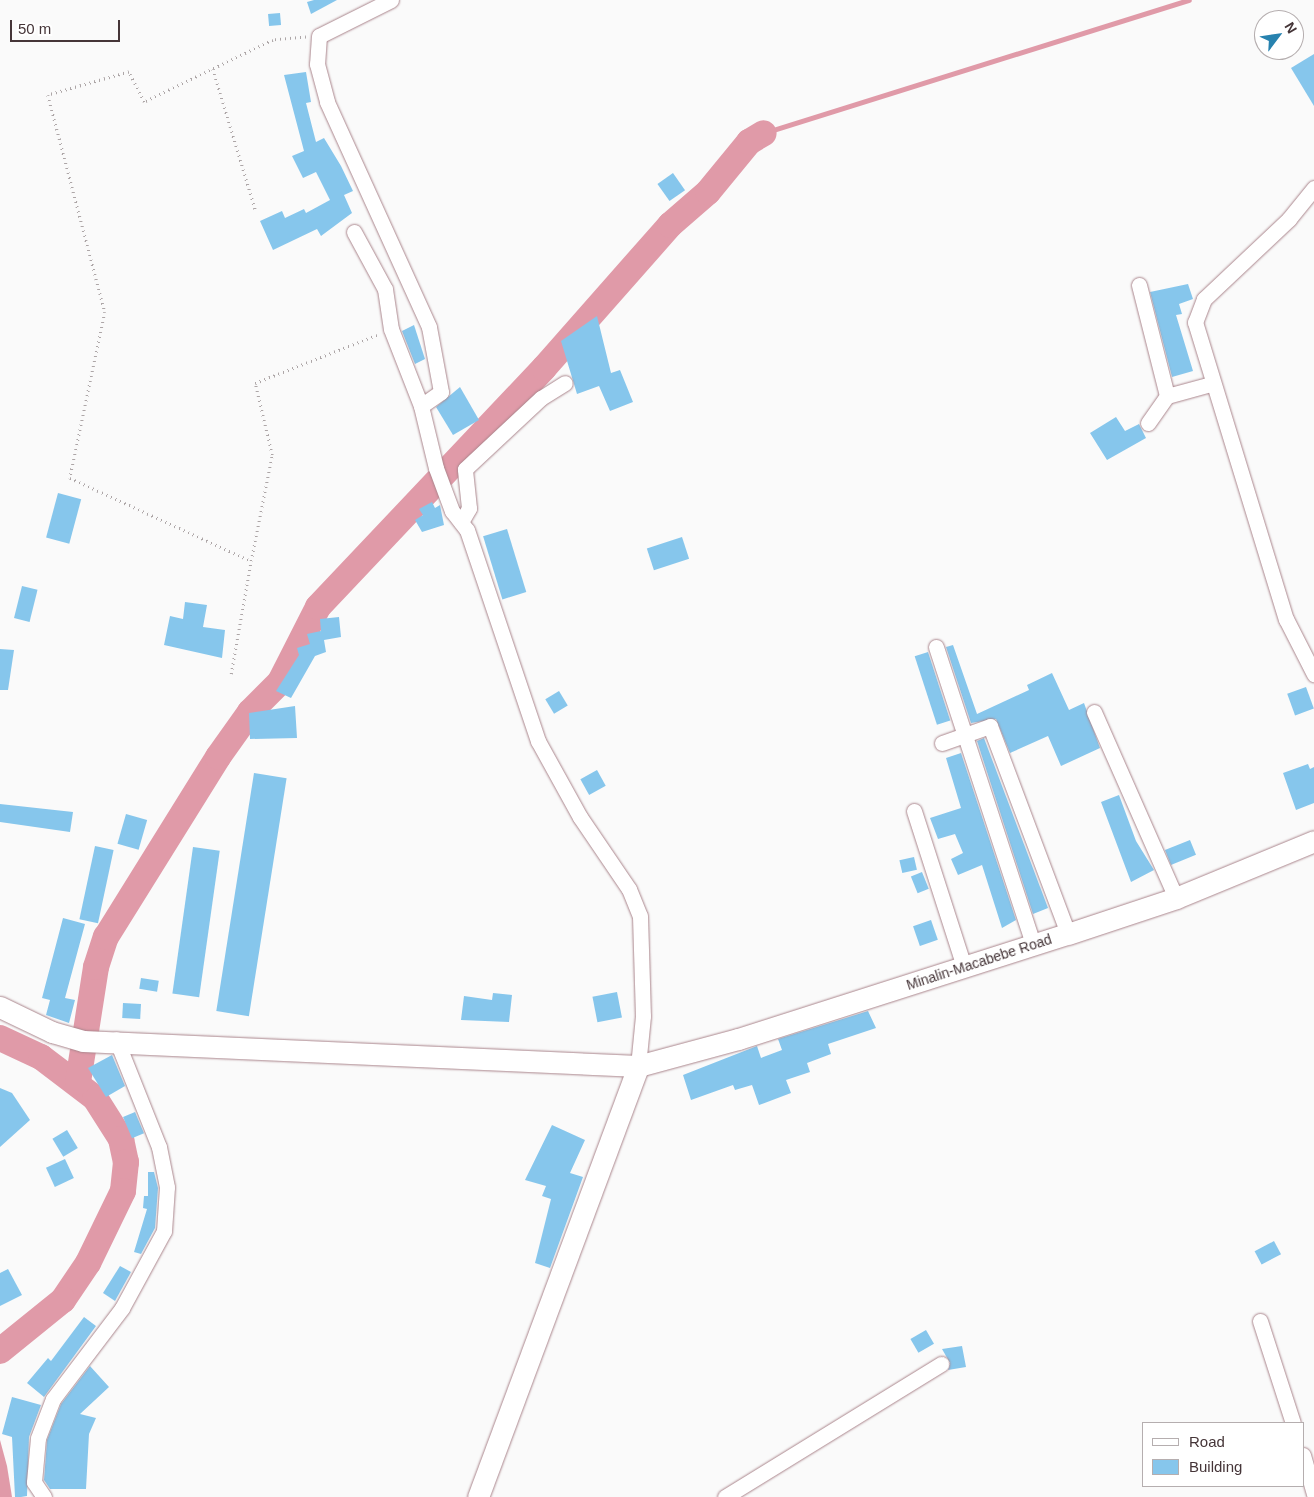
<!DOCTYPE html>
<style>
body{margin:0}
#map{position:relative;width:1314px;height:1497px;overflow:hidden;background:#fafafa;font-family:Helvetica,sans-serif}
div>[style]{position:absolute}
.water>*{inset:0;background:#e09aa8}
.stream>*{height:4.5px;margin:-2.25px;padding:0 2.25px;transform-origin:2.25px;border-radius:2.25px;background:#e09aa8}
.river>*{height:26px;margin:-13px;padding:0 13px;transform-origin:13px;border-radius:13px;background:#e09aa8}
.building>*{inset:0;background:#86c6ec;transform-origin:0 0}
.path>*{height:2.5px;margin-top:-1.25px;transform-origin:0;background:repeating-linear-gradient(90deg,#ada6a7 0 1px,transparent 0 5px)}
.roads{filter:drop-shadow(0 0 1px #aa858c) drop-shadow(0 0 1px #aa858c)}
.street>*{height:15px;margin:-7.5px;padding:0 7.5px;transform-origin:7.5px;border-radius:7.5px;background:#fff}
.secondary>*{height:21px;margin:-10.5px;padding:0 10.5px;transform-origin:10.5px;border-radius:10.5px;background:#fff}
span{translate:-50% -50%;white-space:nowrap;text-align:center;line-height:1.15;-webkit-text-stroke:4px #fff;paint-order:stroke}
.street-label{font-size:14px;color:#453538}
.legend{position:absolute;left:1142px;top:1422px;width:162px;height:65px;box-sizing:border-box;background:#fff;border:1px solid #b5aeaf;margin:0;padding:6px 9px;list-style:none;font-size:15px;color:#453538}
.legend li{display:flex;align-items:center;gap:10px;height:25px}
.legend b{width:25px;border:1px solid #b5aeaf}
.north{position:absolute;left:1254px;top:10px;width:50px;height:50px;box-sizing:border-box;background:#fff;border:1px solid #b5aeaf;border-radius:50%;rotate:59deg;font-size:14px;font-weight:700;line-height:20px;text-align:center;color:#453538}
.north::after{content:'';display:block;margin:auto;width:18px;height:22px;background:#2782af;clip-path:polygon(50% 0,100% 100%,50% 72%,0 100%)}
.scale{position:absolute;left:10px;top:20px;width:110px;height:22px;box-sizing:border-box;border:2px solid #453538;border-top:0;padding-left:6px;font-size:15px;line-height:18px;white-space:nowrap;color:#453538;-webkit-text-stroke:4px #fff;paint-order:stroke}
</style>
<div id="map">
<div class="water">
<div style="clip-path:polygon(0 1440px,7px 1466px,12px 1497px,0 1497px)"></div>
</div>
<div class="stream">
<div style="left:764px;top:133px;width:445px;rotate:-17.4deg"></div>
</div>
<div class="river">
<div style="left:0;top:1038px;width:45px;rotate:24.9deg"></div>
<div style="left:41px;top:1057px;width:68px;rotate:37.2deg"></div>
<div style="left:95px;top:1098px;width:49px;rotate:57.6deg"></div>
<div style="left:121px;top:1139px;width:24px;rotate:78deg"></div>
<div style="left:126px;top:1162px;width:29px;rotate:96deg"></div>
<div style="left:123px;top:1191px;width:80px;rotate:115.9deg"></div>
<div style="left:88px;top:1263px;width:45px;rotate:124deg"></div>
<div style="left:63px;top:1300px;width:81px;rotate:141deg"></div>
<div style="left:78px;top:1082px;width:116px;rotate:-81.1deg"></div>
<div style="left:96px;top:967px;width:32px;rotate:-72deg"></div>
<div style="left:106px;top:937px;width:212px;rotate:-58.1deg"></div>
<div style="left:218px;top:757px;width:55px;rotate:-54.6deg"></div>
<div style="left:250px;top:712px;width:42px;rotate:-45deg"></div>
<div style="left:280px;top:682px;width:84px;rotate:-63.1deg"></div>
<div style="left:318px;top:607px;width:329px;rotate:-46.6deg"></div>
<div style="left:544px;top:368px;width:191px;rotate:-48.6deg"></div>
<div style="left:670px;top:225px;width:50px;rotate:-41deg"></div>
<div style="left:708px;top:192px;width:65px;rotate:-50.6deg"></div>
<div style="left:749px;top:142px;width:17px;rotate:-31deg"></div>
</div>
<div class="building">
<div style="clip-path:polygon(337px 0,311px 14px,307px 2px,314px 0)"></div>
<div style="left:280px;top:13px;width:12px;height:12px;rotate:85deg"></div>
<div style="clip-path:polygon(1314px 54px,1314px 106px,1291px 68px)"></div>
<div style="clip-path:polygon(306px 72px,311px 102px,306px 103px,316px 142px,324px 138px,341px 166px,353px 191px,344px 195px,352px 213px,321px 236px,317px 229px,273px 250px,260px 221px,282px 211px,285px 218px,304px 209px,306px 213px,330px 200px,316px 172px,303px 178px,292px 156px,304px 151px,284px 75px)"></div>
<div style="left:673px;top:173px;width:21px;height:19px;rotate:55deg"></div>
<div style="clip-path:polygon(1188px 284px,1193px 299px,1179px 304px,1182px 314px,1176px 315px,1193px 371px,1172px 377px,1150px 292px)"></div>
<div style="clip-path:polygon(597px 316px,611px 373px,620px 370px,633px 402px,610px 411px,599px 386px,577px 394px,561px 341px)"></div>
<div style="clip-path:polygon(414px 325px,425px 359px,415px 364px,402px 331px)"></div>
<div style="clip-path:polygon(460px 387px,479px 420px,453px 435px,436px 407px)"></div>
<div style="clip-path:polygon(1116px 417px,1125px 431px,1139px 424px,1146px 438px,1107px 460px,1090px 433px)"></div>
<div style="left:58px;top:493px;width:24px;height:46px;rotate:15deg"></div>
<div style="clip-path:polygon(432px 502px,435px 508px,440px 505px,444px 525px,422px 532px,415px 520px,423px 515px,419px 509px)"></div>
<div style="left:507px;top:529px;width:66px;height:25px;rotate:73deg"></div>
<div style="left:682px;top:537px;width:23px;height:37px;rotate:72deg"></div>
<div style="left:22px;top:586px;width:16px;height:33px;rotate:14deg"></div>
<div style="clip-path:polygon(185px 602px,207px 605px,203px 627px,225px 630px,222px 658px,164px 645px,170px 616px,183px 619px)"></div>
<div style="clip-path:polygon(339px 617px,341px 637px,324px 640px,326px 652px,315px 656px,291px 698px,276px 691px,299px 655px,297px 648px,310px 644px,307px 634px,321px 631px,320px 619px)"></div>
<div style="clip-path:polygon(953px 645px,977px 714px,1029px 690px,1027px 685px,1052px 673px,1069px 710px,1084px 703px,1100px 748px,1061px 766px,1048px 736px,1010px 753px,996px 719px,971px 723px,946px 647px)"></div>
<div style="clip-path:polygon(0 649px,14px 650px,8px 690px,0 690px)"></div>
<div style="left:928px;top:652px;width:72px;height:14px;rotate:72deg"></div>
<div style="left:1306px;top:687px;width:23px;height:20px;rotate:70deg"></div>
<div style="left:559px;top:691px;width:17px;height:16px;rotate:59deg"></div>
<div style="clip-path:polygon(295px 706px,297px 738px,250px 739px,249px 713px)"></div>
<div style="clip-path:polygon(984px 738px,1048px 908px,1033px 914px,977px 741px)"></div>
<div style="clip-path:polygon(961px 753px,1016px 920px,1002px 928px,982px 865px,958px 875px,951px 859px,963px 853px,955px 834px,938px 839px,930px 818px,961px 808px,946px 758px)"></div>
<div style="clip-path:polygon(1308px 764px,1310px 769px,1314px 767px,1314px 803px,1296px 810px,1283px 773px)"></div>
<div style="left:597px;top:770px;width:18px;height:19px;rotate:61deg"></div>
<div style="left:254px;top:773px;width:33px;height:241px;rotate:9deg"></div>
<div style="clip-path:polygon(1119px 795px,1136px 841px,1154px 870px,1131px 882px,1101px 802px)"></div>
<div style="clip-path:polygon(0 804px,73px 812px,70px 832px,0 822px)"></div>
<div style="left:126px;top:814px;width:22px;height:31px;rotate:16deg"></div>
<div style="left:1190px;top:840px;width:16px;height:27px;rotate:68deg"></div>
<div style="left:95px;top:846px;width:19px;height:75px;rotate:12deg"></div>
<div style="left:193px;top:847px;width:27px;height:148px;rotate:8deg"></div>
<div style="left:914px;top:857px;width:13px;height:15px;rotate:77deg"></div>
<div style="left:922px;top:872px;width:18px;height:12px;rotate:68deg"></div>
<div style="clip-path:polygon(63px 918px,85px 924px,65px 998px,75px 1000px,69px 1023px,46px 1015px,50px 1000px,42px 998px)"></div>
<div style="left:931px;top:920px;width:21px;height:19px;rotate:71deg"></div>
<div style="left:141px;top:978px;width:18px;height:11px;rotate:9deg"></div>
<div style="left:617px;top:992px;width:26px;height:25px;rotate:79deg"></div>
<div style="clip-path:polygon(493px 993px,512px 995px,509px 1022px,461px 1020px,464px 996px,492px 1000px)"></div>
<div style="left:123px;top:1003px;width:18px;height:15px;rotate:3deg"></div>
<div style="clip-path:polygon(868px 1011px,876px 1028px,828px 1044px,831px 1054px,807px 1063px,810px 1072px,786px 1080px,791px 1093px,759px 1105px,752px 1085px,735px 1090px,733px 1085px,691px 1100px,683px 1075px,757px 1046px,761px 1058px,782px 1050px,778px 1039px)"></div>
<div style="clip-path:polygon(112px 1055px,125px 1086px,106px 1097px,88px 1068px)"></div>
<div style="clip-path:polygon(0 1088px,12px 1093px,30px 1120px,0 1147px)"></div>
<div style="left:135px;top:1112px;width:23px;height:13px;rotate:67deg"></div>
<div style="clip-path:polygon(552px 1125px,585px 1140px,570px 1173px,583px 1177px,550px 1268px,535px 1263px,551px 1199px,542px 1196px,546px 1186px,525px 1180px)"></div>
<div style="left:67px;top:1130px;width:21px;height:17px;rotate:59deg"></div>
<div style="left:65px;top:1159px;width:21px;height:21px;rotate:65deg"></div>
<div style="clip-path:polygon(148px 1172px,154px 1172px,158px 1188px,155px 1228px,141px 1254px,134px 1252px,147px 1209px,143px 1208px,144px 1196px,148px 1196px)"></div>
<div style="left:1274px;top:1241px;width:15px;height:22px;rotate:62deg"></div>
<div style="clip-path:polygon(120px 1266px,131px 1272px,115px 1301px,103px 1293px)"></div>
<div style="clip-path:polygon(8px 1269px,22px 1295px,0 1306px,0 1273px)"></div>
<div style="clip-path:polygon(84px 1317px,96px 1326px,44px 1397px,27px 1383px,48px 1358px,51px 1361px)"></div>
<div style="left:926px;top:1330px;width:16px;height:18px;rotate:60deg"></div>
<div style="clip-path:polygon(962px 1346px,966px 1367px,948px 1370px,950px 1363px,942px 1349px)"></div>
<div style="clip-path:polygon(90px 1366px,109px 1387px,80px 1414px,96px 1418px,89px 1434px,86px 1489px,50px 1489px,44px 1480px,47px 1440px,61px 1404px)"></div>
<div style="clip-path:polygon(12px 1397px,41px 1405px,29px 1437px,27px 1496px,21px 1497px,15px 1497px,12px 1437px,2px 1434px)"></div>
</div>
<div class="path">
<div style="left:306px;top:37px;width:33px;rotate:175deg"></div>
<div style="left:273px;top:40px;width:143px;rotate:154.3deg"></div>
<div style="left:144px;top:102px;width:34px;rotate:-117deg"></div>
<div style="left:129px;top:72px;width:84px;rotate:164.1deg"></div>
<div style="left:48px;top:95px;width:224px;rotate:75.3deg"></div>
<div style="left:105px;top:312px;width:170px;rotate:101.9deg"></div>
<div style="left:70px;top:478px;width:199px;rotate:24.6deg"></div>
<div style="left:251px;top:561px;width:108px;rotate:-78.8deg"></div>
<div style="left:272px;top:455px;width:74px;rotate:-103.3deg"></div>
<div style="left:255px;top:383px;width:131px;rotate:-21.5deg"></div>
<div style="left:213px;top:69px;width:148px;rotate:73.2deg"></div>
<div style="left:231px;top:674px;width:115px;rotate:-80deg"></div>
</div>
<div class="roads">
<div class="street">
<div style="left:391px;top:0;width:80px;rotate:153.4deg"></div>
<div style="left:319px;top:36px;width:28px;rotate:94deg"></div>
<div style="left:317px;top:64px;width:39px;rotate:75deg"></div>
<div style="left:327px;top:102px;width:247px;rotate:65.6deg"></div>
<div style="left:429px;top:327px;width:66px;rotate:79.5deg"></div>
<div style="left:441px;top:392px;width:24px;rotate:145deg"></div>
<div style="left:421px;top:406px;width:64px;rotate:76.4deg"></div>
<div style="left:436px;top:468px;width:46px;rotate:69.6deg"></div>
<div style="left:452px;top:511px;width:24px;rotate:52deg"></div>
<div style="left:467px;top:530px;width:223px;rotate:71.4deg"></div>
<div style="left:538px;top:741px;width:87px;rotate:61.1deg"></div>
<div style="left:580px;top:817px;width:87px;rotate:55.8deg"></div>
<div style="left:629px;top:889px;width:29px;rotate:68deg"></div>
<div style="left:640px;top:916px;width:100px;rotate:88.3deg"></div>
<div style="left:643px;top:1016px;width:50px;rotate:95.7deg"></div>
<div style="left:1314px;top:188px;width:40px;rotate:129deg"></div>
<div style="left:1289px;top:219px;width:117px;rotate:136.7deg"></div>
<div style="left:1204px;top:299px;width:25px;rotate:111deg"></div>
<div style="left:1195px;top:322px;width:311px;rotate:73deg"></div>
<div style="left:1286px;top:619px;width:62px;rotate:63deg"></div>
<div style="left:354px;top:232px;width:65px;rotate:61.5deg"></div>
<div style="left:385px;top:289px;width:40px;rotate:81.5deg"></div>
<div style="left:391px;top:329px;width:83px;rotate:68.7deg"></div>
<div style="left:1139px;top:285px;width:114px;rotate:75.8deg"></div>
<div style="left:1148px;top:423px;width:33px;rotate:-55deg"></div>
<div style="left:1167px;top:396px;width:46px;rotate:-15.3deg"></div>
<div style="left:461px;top:522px;width:16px;rotate:-60deg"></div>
<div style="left:469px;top:508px;width:39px;rotate:-96deg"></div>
<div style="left:465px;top:469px;width:104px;rotate:-43.1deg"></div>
<div style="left:541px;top:398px;width:28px;rotate:-32deg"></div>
<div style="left:936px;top:647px;width:311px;rotate:71.9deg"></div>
<div style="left:1094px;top:712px;width:203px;rotate:66.2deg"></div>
<div style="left:942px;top:743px;width:51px;rotate:-19.5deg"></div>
<div style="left:990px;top:726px;width:222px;rotate:69.4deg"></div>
<div style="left:914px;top:811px;width:164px;rotate:72.2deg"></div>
<div style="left:1260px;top:1321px;width:107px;rotate:72.1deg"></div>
<div style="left:1303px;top:1455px;width:41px;rotate:74.2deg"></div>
<div style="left:44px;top:1497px;width:18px;rotate:-124deg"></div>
<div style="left:34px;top:1482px;width:44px;rotate:-84.8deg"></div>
<div style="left:38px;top:1438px;width:42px;rotate:-69deg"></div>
<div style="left:53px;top:1399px;width:114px;rotate:-52.8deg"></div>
<div style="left:122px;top:1308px;width:88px;rotate:-61.4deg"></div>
<div style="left:164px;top:1231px;width:44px;rotate:-86.1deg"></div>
<div style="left:167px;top:1187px;width:41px;rotate:-101.3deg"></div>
<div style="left:159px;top:1147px;width:116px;rotate:-111.7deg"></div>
<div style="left:725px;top:1497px;width:254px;rotate:-31.6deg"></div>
</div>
<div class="secondary">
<div style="left:0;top:1007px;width:58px;rotate:25.7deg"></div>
<div style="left:52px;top:1032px;width:32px;rotate:16deg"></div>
<div style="left:83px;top:1041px;width:556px;rotate:2.58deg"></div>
<div style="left:638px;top:1066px;width:104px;rotate:-15.1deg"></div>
<div style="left:738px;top:1039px;width:346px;rotate:-17.7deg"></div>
<div style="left:1068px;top:934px;width:114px;rotate:-18.4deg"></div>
<div style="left:1176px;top:898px;width:149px;rotate:-22.4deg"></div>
<div style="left:478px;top:1497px;width:460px;rotate:-69.6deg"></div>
</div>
</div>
<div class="street-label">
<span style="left:979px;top:962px;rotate:-18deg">Minalin-Macabebe Road</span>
</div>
<ul class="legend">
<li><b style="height:6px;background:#fff"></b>Road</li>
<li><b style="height:14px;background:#86c6ec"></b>Building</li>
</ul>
<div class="north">N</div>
<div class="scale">50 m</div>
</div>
